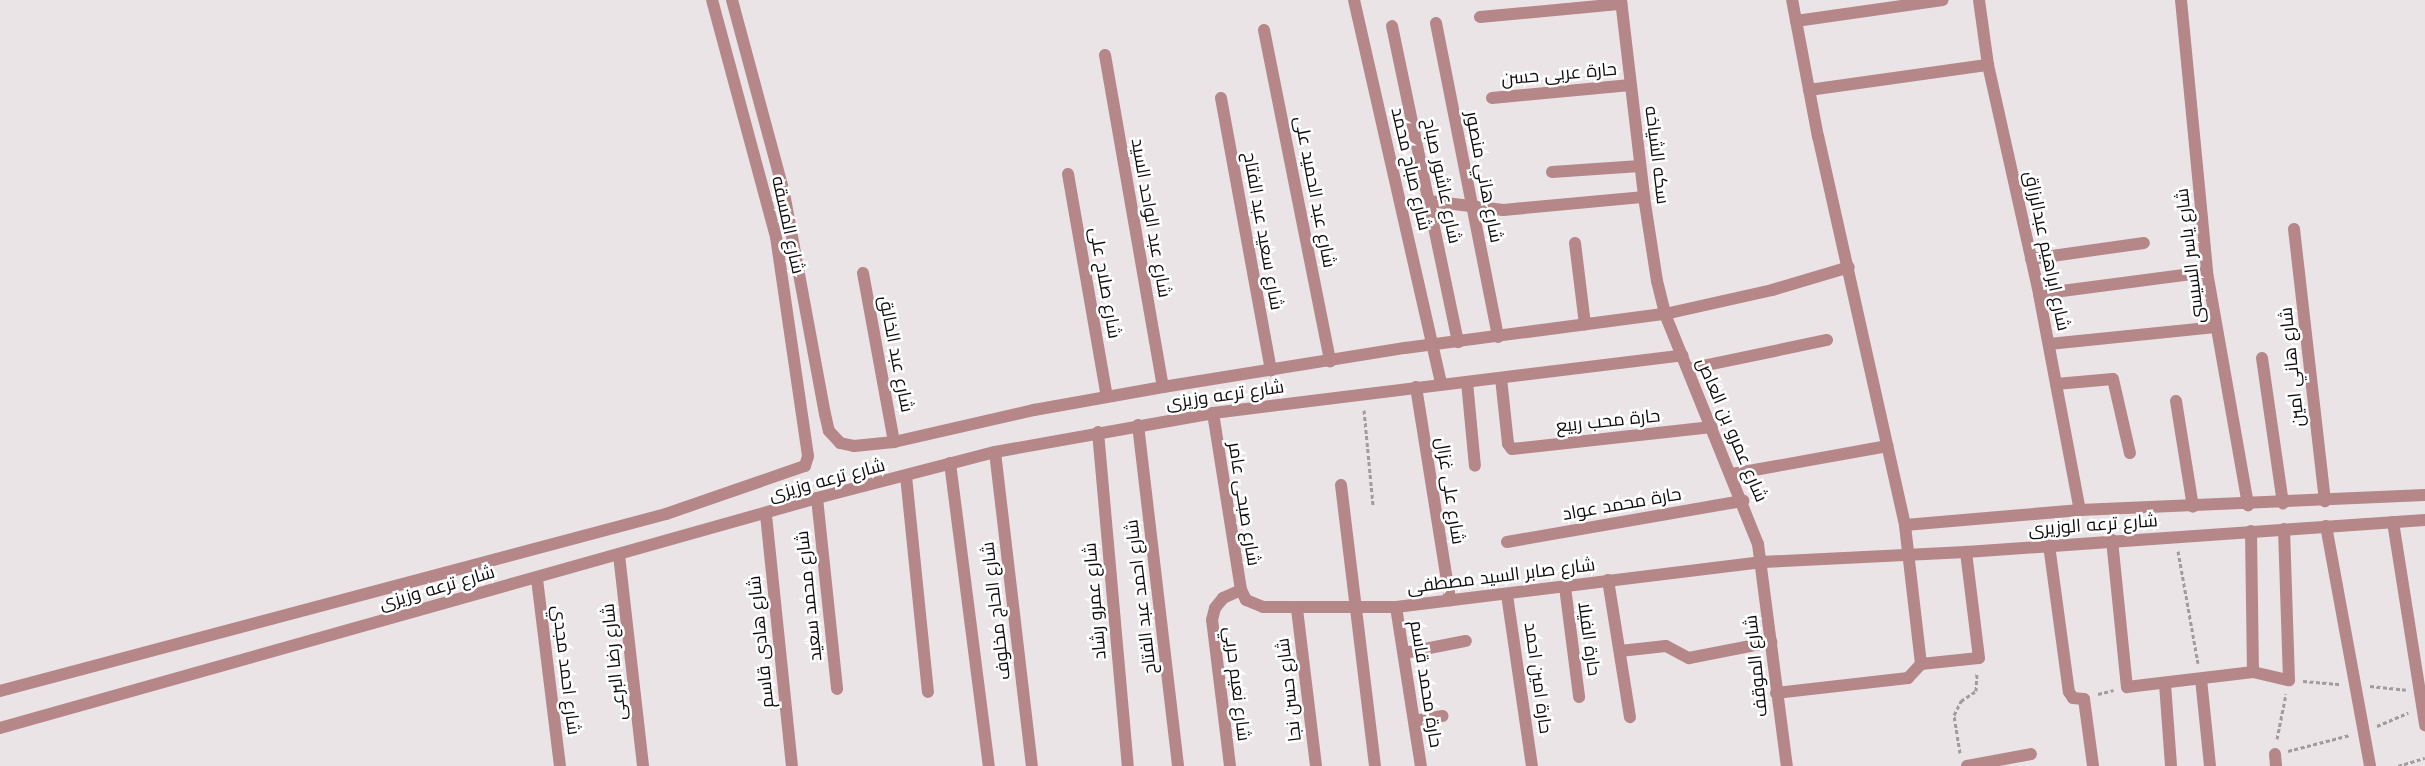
<!DOCTYPE html>
<meta charset="utf-8">
<style>
body{margin:0}
#map{position:relative;width:2425px;height:766px;overflow:hidden;background:#eae4e7;font-family:Jost,Cairo,sans-serif}
div>[style]{position:absolute}
.path>*{height:3px;margin-top:-1.5px;transform-origin:0;background:repeating-linear-gradient(90deg,#a09c9e 0 4px,transparent 0 6.5px)}
.minor>*{height:12px;margin:-6px;padding:0 6px;transform-origin:6px;border-radius:6px;background:#b58789}
span{translate:-50% -50%;white-space:nowrap;text-align:center;line-height:1.15;-webkit-text-stroke:5px #fff;paint-order:stroke}
.street-label{font-size:18px;color:#0d0b0c}
</style>
<div id="map">
<div class="path">
<div style="left:1364px;top:410px;width:96px;rotate:84.6deg"></div>
<div style="left:2178px;top:551px;width:114px;rotate:79.9deg"></div>
<div style="left:2303px;top:681px;width:38px;rotate:5deg"></div>
<div style="left:2370px;top:686px;width:36px;rotate:6deg"></div>
<div style="left:2098px;top:694px;width:16px;rotate:-14deg"></div>
<div style="left:2377px;top:726px;width:34px;rotate:-23deg"></div>
<div style="left:2277px;top:739px;width:46px;rotate:-78.7deg"></div>
<div style="left:2288px;top:751px;width:64px;rotate:-14.5deg"></div>
<div style="left:1960px;top:753px;width:38px;rotate:-99deg"></div>
<div style="left:1954px;top:715px;width:16px;rotate:-63deg"></div>
<div style="left:1961px;top:701px;width:18px;rotate:-34deg"></div>
<div style="left:1976px;top:691px;width:19px;rotate:-87deg"></div>
<div style="left:2398px;top:766px;width:28px;rotate:-17deg"></div>
</div>
<div class="minor">
<div style="left:732px;top:0;width:200px;rotate:74.9deg"></div>
<div style="left:784px;top:193px;width:225px;rotate:79.5deg"></div>
<div style="left:825px;top:414px;width:17px;rotate:77deg"></div>
<div style="left:829px;top:431px;width:16px;rotate:47deg"></div>
<div style="left:840px;top:443px;width:14px;rotate:12deg"></div>
<div style="left:854px;top:446px;width:40px;rotate:-5.7deg"></div>
<div style="left:894px;top:442px;width:144px;rotate:-12.9deg"></div>
<div style="left:1034px;top:410px;width:131px;rotate:-10.1deg"></div>
<div style="left:1163px;top:387px;width:245px;rotate:-9.2deg"></div>
<div style="left:1405px;top:348px;width:262px;rotate:-7.5deg"></div>
<div style="left:1665px;top:314px;width:110px;rotate:-12.6deg"></div>
<div style="left:1772px;top:290px;width:80px;rotate:-16.6deg"></div>
<div style="left:1354px;top:0;width:394px;rotate:77.2deg"></div>
<div style="left:1621px;top:0;width:198px;rotate:83.3deg"></div>
<div style="left:1644px;top:197px;width:85px;rotate:81.2deg"></div>
<div style="left:1657px;top:281px;width:34px;rotate:76deg"></div>
<div style="left:1665px;top:314px;width:248px;rotate:68deg"></div>
<div style="left:1758px;top:544px;width:224px;rotate:82.6deg"></div>
<div style="left:1979px;top:0;width:66px;rotate:82.1deg"></div>
<div style="left:1988px;top:65px;width:235px;rotate:77.4deg"></div>
<div style="left:2039px;top:294px;width:220px;rotate:79.3deg"></div>
<div style="left:2181px;top:0;width:273px;rotate:84.5deg"></div>
<div style="left:2207px;top:272px;width:237px;rotate:80deg"></div>
<div style="left:1480px;top:17px;width:142px;rotate:-5.3deg"></div>
<div style="left:1796px;top:21px;width:148px;rotate:-8.1deg"></div>
<div style="left:1436px;top:23px;width:320px;rotate:78.8deg"></div>
<div style="left:1392px;top:26px;width:323px;rotate:78.2deg"></div>
<div style="left:1264px;top:30px;width:338px;rotate:78.7deg"></div>
<div style="left:1105px;top:55px;width:337px;rotate:80.1deg"></div>
<div style="left:1809px;top:90px;width:181px;rotate:-8deg"></div>
<div style="left:1221px;top:98px;width:277px;rotate:79.6deg"></div>
<div style="left:1492px;top:98px;width:139px;rotate:-5.4deg"></div>
<div style="left:1552px;top:172px;width:88px;rotate:-3.9deg"></div>
<div style="left:1068px;top:174px;width:226px;rotate:80.1deg"></div>
<div style="left:1429px;top:201px;width:75px;rotate:6.9deg"></div>
<div style="left:1503px;top:210px;width:142px;rotate:-5.3deg"></div>
<div style="left:2294px;top:229px;width:274px;rotate:83.5deg"></div>
<div style="left:1575px;top:243px;width:82px;rotate:83deg"></div>
<div style="left:2031px;top:259px;width:114px;rotate:-8.1deg"></div>
<div style="left:863px;top:273px;width:172px;rotate:79.6deg"></div>
<div style="left:2039px;top:294px;width:169px;rotate:-7.5deg"></div>
<div style="left:2049px;top:344px;width:167px;rotate:-5.8deg"></div>
<div style="left:2262px;top:358px;width:147px;rotate:81.8deg"></div>
<div style="left:1688px;top:369px;width:142px;rotate:-11.8deg"></div>
<div style="left:1501px;top:378px;width:66px;rotate:83.9deg"></div>
<div style="left:1508px;top:444px;width:6px;rotate:51deg"></div>
<div style="left:1512px;top:449px;width:201px;rotate:-6.3deg"></div>
<div style="left:1467px;top:382px;width:84px;rotate:84.6deg"></div>
<div style="left:2056px;top:384px;width:57px;rotate:-5deg"></div>
<div style="left:2113px;top:379px;width:76px;rotate:77.1deg"></div>
<div style="left:1416px;top:387px;width:216px;rotate:80.9deg"></div>
<div style="left:2176px;top:401px;width:107px;rotate:80.9deg"></div>
<div style="left:1213px;top:413px;width:179px;rotate:81deg"></div>
<div style="left:1241px;top:590px;width:11px;rotate:63deg"></div>
<div style="left:1246px;top:600px;width:18px;rotate:22deg"></div>
<div style="left:1263px;top:607px;width:133px"></div>
<div style="left:1396px;top:607px;width:369px;rotate:-7deg"></div>
<div style="left:1762px;top:562px;width:204px;rotate:-2.8deg"></div>
<div style="left:1966px;top:552px;width:460px;rotate:-4deg"></div>
<div style="left:1138px;top:425px;width:343px;rotate:83.3deg"></div>
<div style="left:1098px;top:432px;width:335px;rotate:84.9deg"></div>
<div style="left:995px;top:452px;width:316px;rotate:83.3deg"></div>
<div style="left:950px;top:463px;width:305px;rotate:82.7deg"></div>
<div style="left:1732px;top:474px;width:158px;rotate:-10.2deg"></div>
<div style="left:906px;top:476px;width:217px;rotate:84.2deg"></div>
<div style="left:1341px;top:485px;width:283px;rotate:83.1deg"></div>
<div style="left:817px;top:498px;width:192px;rotate:84deg"></div>
<div style="left:766px;top:515px;width:252px;rotate:84.1deg"></div>
<div style="left:2393px;top:522px;width:206px;rotate:81deg"></div>
<div style="left:1905px;top:525px;width:176px;rotate:-4.9deg"></div>
<div style="left:2080px;top:510px;width:345px;rotate:-2.5deg"></div>
<div style="left:2326px;top:526px;width:244px;rotate:79.6deg"></div>
<div style="left:2251px;top:531px;width:141px;rotate:89.2deg"></div>
<div style="left:2112px;top:540px;width:148px;rotate:84.2deg"></div>
<div style="left:2127px;top:687px;width:127px;rotate:-6.8deg"></div>
<div style="left:2253px;top:672px;width:37px;rotate:13deg"></div>
<div style="left:2289px;top:680px;width:151px;rotate:-91.9deg"></div>
<div style="left:1507px;top:542px;width:240px;rotate:-9.9deg"></div>
<div style="left:2049px;top:545px;width:148px;rotate:82.3deg"></div>
<div style="left:2069px;top:692px;width:7px;rotate:56deg"></div>
<div style="left:2073px;top:698px;width:11px;rotate:5deg"></div>
<div style="left:2084px;top:699px;width:68px;rotate:82.3deg"></div>
<div style="left:619px;top:555px;width:212px;rotate:83.5deg"></div>
<div style="left:537px;top:579px;width:188px;rotate:83deg"></div>
<div style="left:1608px;top:580px;width:139px;rotate:80.9deg"></div>
<div style="left:1565px;top:587px;width:111px;rotate:82.7deg"></div>
<div style="left:1507px;top:595px;width:173px;rotate:81.7deg"></div>
<div style="left:1396px;top:607px;width:161px;rotate:81.1deg"></div>
<div style="left:1297px;top:609px;width:158px;rotate:83.1deg"></div>
<div style="left:1620px;top:651px;width:46px;rotate:-6.2deg"></div>
<div style="left:1666px;top:646px;width:26px;rotate:28deg"></div>
<div style="left:1689px;top:658px;width:84px;rotate:-11deg"></div>
<div style="left:1404px;top:653px;width:63px;rotate:-11deg"></div>
<div style="left:1921px;top:664px;width:58px;rotate:-5.9deg"></div>
<div style="left:1979px;top:658px;width:107px;rotate:-97deg"></div>
<div style="left:2201px;top:679px;width:87px;rotate:84.1deg"></div>
<div style="left:2165px;top:684px;width:82px;rotate:85.8deg"></div>
<div style="left:0;top:691px;width:689px;rotate:-14.88deg"></div>
<div style="left:666px;top:514px;width:147px;rotate:-19.1deg"></div>
<div style="left:805px;top:466px;width:10px;rotate:-73deg"></div>
<div style="left:808px;top:456px;width:221px;rotate:-98.3deg"></div>
<div style="left:776px;top:237px;width:245px;rotate:-105.1deg"></div>
<div style="left:1776px;top:693px;width:133px;rotate:-6.5deg"></div>
<div style="left:1908px;top:678px;width:19px;rotate:-47deg"></div>
<div style="left:1921px;top:664px;width:140px;rotate:-96.6deg"></div>
<div style="left:1905px;top:525px;width:398px;rotate:-102.6deg"></div>
<div style="left:1818px;top:137px;width:139px;rotate:-100.7deg"></div>
<div style="left:1414px;top:721px;width:29px;rotate:-10deg"></div>
<div style="left:0;top:728px;width:849px;rotate:-15.72deg"></div>
<div style="left:817px;top:498px;width:184px;rotate:-14.5deg"></div>
<div style="left:995px;top:452px;width:221px;rotate:-10.1deg"></div>
<div style="left:1213px;top:413px;width:473px;rotate:-7deg"></div>
<div style="left:2275px;top:754px;width:12px;rotate:85deg"></div>
<div style="left:1230px;top:766px;width:147px;rotate:-97deg"></div>
<div style="left:1212px;top:620px;width:12px;rotate:-76deg"></div>
<div style="left:1215px;top:608px;width:13px;rotate:-51deg"></div>
<div style="left:1223px;top:598px;width:20px;rotate:-24deg"></div>
<div style="left:1967px;top:766px;width:65px;rotate:-10.6deg"></div>
</div>
<div class="street-label">
<span style="left:1559px;top:74px;rotate:-5deg">حارة عربى حسن</span>
<span style="left:1657px;top:155px;rotate:83deg">سكه الشياخه</span>
<span style="left:1411px;top:169px;rotate:77deg">شارع صباح محمد</span>
<span style="left:1484px;top:177px;rotate:79deg">شارع هاني منصور</span>
<span style="left:1442px;top:181px;rotate:78deg">شارع عاشور صباح</span>
<span style="left:1315px;top:192px;rotate:79deg">شارع عبد الحميد على</span>
<span style="left:1151px;top:218px;rotate:80deg">شارع عبد الواحد السيد</span>
<span style="left:788px;top:225px;rotate:78deg">شارع المسقه</span>
<span style="left:1263px;top:231px;rotate:80deg">شارع سعيد عبد الفتاح</span>
<span style="left:2047px;top:251px;rotate:78deg">شارع ابراهيم عبدالرزاق</span>
<span style="left:2190px;top:256px;rotate:-97deg">شارع ياسر السيسى</span>
<span style="left:1105px;top:283px;rotate:80deg">شارع صلاح على</span>
<span style="left:896px;top:354px;rotate:79deg">شارع عبد الخالق</span>
<span style="left:2292px;top:367px;rotate:-96deg">شارع هاني امين</span>
<span style="left:1225px;top:395px;rotate:-8deg">شارع ترعه وزيزى</span>
<span style="left:1608px;top:421px;rotate:-6deg">حارة محب ربيع</span>
<span style="left:1732px;top:430px;rotate:67deg">شارع عمرو بن العاص</span>
<span style="left:827px;top:480px;rotate:-15deg">شارع ترعه وزيزى</span>
<span style="left:1450px;top:491px;rotate:81deg">شارع على غزال</span>
<span style="left:1244px;top:504px;rotate:81deg">شارع صبحى عامر</span>
<span style="left:1622px;top:504px;rotate:-10deg">حارة محمد عواد</span>
<span style="left:2093px;top:525px;rotate:-4deg">شارع ترعه الوزيرى</span>
<span style="left:1501px;top:576px;rotate:-7deg">شارع صابر السيد مصطفى</span>
<span style="left:437px;top:588px;rotate:-16deg">شارع ترعه وزيزى</span>
<span style="left:809px;top:596px;rotate:-96deg">شارع محمد سعيد</span>
<span style="left:1141px;top:597px;rotate:-97deg">شارع احمد عبد الفتاح</span>
<span style="left:1095px;top:601px;rotate:-95deg">شارع عمرو رشاد</span>
<span style="left:996px;top:611px;rotate:-97deg">شارع الحاج مخلوف</span>
<span style="left:1589px;top:639px;rotate:82deg">حارة الفيلا</span>
<span style="left:761px;top:642px;rotate:-96deg">شارع هادى قاسم</span>
<span style="left:614px;top:662px;rotate:-96deg">شارع رضا البرعى</span>
<span style="left:1756px;top:666px;rotate:-96deg">شارع الموقف</span>
<span style="left:566px;top:670px;rotate:83deg">شارع احمد مجدي</span>
<span style="left:1538px;top:678px;rotate:82deg">حارة امين احمد</span>
<span style="left:1237px;top:684px;rotate:83deg">شارع نعيم حربي</span>
<span style="left:1426px;top:684px;rotate:81deg">حارة محمد قاسم</span>
<span style="left:1289px;top:690px;rotate:-97deg">شارع حسن نجا</span>
</div>
</div>
